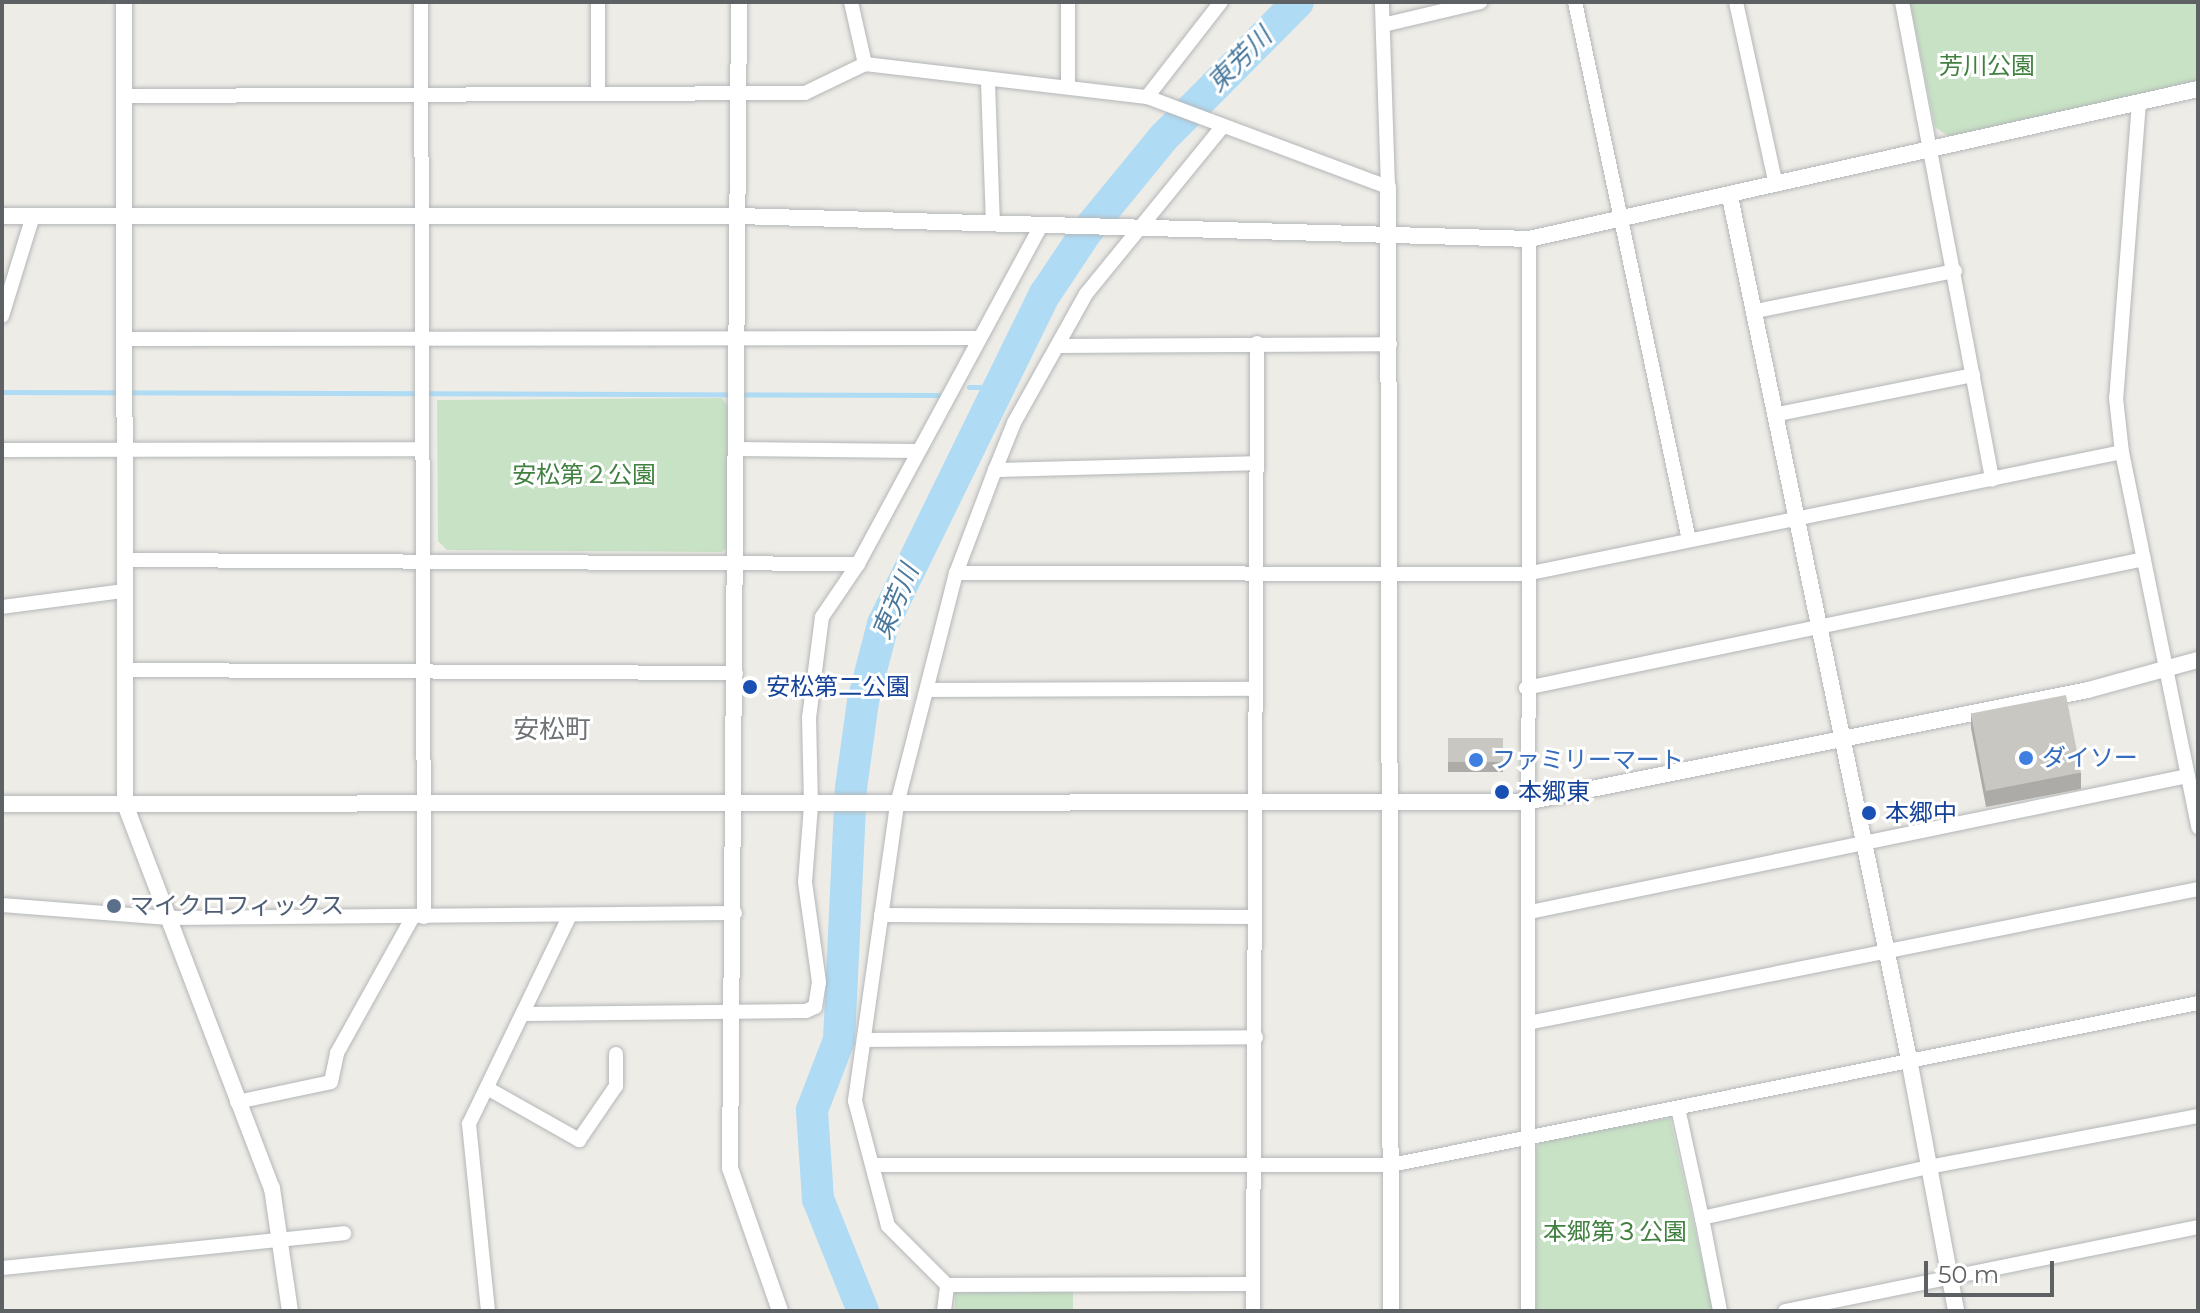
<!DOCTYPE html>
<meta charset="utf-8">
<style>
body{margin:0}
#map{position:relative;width:2200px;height:1313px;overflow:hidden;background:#eeece6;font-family:Montserrat,"Noto Sans JP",sans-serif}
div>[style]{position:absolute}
.green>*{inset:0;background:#c8e2c5;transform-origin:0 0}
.stream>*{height:5px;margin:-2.5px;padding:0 2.5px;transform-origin:2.5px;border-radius:2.5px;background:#afdbf5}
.river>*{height:32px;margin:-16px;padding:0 16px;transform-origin:16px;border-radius:16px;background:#afdbf5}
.roads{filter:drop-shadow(0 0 2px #b3b6b9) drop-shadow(0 0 2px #b3b6b9)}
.minor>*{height:14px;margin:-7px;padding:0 7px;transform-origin:7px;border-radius:7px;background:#fff}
.tertiary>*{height:16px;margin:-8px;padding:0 8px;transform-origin:8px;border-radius:8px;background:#fff}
.wall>*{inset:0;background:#adaba7;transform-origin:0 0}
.building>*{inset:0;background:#c9c7c2;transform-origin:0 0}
.dots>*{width:22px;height:22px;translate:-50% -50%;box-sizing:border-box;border:4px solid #fff;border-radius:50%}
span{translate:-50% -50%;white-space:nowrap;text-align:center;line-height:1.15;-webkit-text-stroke:6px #fff;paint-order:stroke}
.park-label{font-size:24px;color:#418140}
.transit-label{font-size:24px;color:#164399}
.left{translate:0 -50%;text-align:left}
.shop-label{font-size:24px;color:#366cbe}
.service-label{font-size:24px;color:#4e5e75}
.water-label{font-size:26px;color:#4a799d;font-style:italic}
.neighbourhood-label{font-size:26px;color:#6f7376}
.frame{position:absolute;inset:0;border:4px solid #5e6164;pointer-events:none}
.scale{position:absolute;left:1924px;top:1261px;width:130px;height:36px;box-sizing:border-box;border:4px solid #5e6164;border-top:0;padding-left:10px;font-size:24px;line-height:28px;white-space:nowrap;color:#5e6164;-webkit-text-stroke:6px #fff;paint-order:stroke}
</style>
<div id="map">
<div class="green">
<div style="clip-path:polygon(1910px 2px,2196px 2px,2198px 81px,1951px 138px,1935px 127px)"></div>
<div style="clip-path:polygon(722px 398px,729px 409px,730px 545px,722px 552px,447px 550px,438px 541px,437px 400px)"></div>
<div style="clip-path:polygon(1670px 1118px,1713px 1311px,1536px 1311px,1536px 1148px,1544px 1138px)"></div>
<div style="left:955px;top:1291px;width:118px;height:20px"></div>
</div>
<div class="stream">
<div style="left:969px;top:387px;width:28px"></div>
<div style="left:2px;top:392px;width:937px;rotate:0.18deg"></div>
</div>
<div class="river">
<div style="left:863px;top:1311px;width:121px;rotate:-111.9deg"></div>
<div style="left:818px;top:1199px;width:89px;rotate:-93.9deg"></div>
<div style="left:812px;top:1110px;width:75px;rotate:-68.9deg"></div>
<div style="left:839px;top:1040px;width:252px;rotate:-87.3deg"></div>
<div style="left:851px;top:788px;width:88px;rotate:-82.1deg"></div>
<div style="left:863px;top:701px;width:80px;rotate:-75.4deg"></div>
<div style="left:883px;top:624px;width:368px;rotate:-63.9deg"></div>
<div style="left:1045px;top:294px;width:76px;rotate:-56.3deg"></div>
<div style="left:1087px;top:231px;width:122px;rotate:-50.7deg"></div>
<div style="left:1164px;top:137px;width:190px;rotate:-45.2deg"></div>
</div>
<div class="roads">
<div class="minor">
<div style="left:421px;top:2px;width:915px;rotate:89.81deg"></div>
<div style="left:851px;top:2px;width:64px;rotate:77.3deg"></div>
<div style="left:1068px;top:2px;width:82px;rotate:90deg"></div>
<div style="left:1575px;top:2px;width:550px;rotate:78.04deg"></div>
<div style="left:1736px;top:2px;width:187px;rotate:77.7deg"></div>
<div style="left:1902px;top:2px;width:486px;rotate:79.3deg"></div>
<div style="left:1383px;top:25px;width:100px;rotate:-13.3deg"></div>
<div style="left:988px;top:82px;width:141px;rotate:88deg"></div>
<div style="left:598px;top:93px;width:91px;rotate:-90deg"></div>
<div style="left:124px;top:96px;width:681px;rotate:-0.25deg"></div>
<div style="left:805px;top:93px;width:67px;rotate:-25.8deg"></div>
<div style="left:865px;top:64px;width:284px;rotate:6.7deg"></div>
<div style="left:1147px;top:97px;width:257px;rotate:20.5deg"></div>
<div style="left:1388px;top:187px;width:185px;rotate:-91.9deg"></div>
<div style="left:1147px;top:97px;width:120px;rotate:-52.1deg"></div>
<div style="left:2139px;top:102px;width:297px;rotate:94.4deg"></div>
<div style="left:2116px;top:398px;width:54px;rotate:83.7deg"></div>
<div style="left:2122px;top:452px;width:383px;rotate:78.5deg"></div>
<div style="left:1223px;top:126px;width:217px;rotate:129.2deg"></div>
<div style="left:1086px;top:294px;width:148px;rotate:119.2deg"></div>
<div style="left:1014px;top:423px;width:51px;rotate:112deg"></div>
<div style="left:995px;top:470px;width:110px;rotate:110.7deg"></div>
<div style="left:956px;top:573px;width:239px;rotate:104.3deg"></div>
<div style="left:897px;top:805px;width:299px;rotate:98.1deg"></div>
<div style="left:855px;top:1101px;width:129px;rotate:75.2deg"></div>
<div style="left:888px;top:1226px;width:83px;rotate:45deg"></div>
<div style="left:947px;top:1285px;width:306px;rotate:-0.2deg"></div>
<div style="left:1756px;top:311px;width:203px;rotate:-11.4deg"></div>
<div style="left:2px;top:316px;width:105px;rotate:-72.8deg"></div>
<div style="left:124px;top:339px;width:855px;rotate:-0.07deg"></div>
<div style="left:1058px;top:346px;width:332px;rotate:-0.3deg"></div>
<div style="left:1778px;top:414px;width:199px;rotate:-11.3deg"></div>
<div style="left:736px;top:449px;width:180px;rotate:0.6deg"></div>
<div style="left:2px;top:450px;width:420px;rotate:-0.1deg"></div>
<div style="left:995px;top:470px;width:261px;rotate:-1.5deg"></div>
<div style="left:124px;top:560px;width:734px;rotate:0.31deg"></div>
<div style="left:956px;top:573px;width:570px;rotate:0.1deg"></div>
<div style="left:1526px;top:574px;width:608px;rotate:-11.57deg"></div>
<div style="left:2px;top:607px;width:122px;rotate:-7.5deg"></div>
<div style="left:124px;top:670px;width:612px;rotate:0.28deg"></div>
<div style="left:1526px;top:688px;width:631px;rotate:-11.79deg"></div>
<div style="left:929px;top:690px;width:326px;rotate:-0.2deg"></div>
<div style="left:2px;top:905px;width:167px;rotate:4.5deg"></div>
<div style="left:168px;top:918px;width:567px;rotate:-0.51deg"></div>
<div style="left:1530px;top:912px;width:672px;rotate:-11.68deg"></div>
<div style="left:881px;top:915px;width:373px;rotate:0.3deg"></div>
<div style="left:526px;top:1014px;width:280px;rotate:-0.6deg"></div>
<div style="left:806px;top:1011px;width:10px;rotate:-24deg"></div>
<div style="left:815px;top:1007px;width:25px;rotate:-81deg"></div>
<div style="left:819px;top:982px;width:101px;rotate:-98deg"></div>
<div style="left:805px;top:882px;width:77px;rotate:-85.5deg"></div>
<div style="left:811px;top:805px;width:87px;rotate:-91.3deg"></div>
<div style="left:809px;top:718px;width:102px;rotate:-82.7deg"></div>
<div style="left:822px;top:617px;width:64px;rotate:-55.8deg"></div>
<div style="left:858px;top:564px;width:382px;rotate:-61.6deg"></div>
<div style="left:1528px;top:1023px;width:683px;rotate:-11.31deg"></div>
<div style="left:867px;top:1040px;width:389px;rotate:-0.4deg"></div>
<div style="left:487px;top:1088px;width:106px;rotate:29.5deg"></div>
<div style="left:579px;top:1140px;width:65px;rotate:-55.6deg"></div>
<div style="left:616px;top:1086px;width:32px;rotate:-90deg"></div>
<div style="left:237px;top:1102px;width:96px;rotate:-12deg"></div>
<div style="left:331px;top:1082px;width:30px;rotate:-78deg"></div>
<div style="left:337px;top:1053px;width:154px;rotate:-60.9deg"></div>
<div style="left:1678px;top:1108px;width:113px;rotate:77.7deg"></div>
<div style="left:1702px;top:1218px;width:232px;rotate:-12.7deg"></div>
<div style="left:1928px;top:1167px;width:275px;rotate:-10.7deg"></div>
<div style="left:875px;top:1165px;width:516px"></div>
<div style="left:1391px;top:1165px;width:823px;rotate:-11.35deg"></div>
<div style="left:1702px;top:1218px;width:95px;rotate:79deg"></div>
<div style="left:2px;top:1268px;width:344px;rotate:-5.8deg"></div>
<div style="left:488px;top:1311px;width:188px;rotate:-95.8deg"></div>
<div style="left:469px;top:1124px;width:230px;rotate:-64.2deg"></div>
<div style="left:944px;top:1311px;width:26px;rotate:-83deg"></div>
<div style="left:1253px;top:1311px;width:968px;rotate:-89.76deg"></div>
<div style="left:1528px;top:1311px;width:1072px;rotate:-89.95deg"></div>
<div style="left:1785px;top:1311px;width:421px;rotate:-11.5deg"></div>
</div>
<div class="tertiary">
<div style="left:124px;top:2px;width:802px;rotate:89.93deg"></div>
<div style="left:125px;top:804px;width:411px;rotate:69.1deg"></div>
<div style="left:272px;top:1188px;width:124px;rotate:81.7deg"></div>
<div style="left:739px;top:2px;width:1166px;rotate:90.44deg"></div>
<div style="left:730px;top:1168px;width:151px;rotate:70.7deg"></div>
<div style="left:1388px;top:187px;width:1124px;rotate:89.85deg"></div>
<div style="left:1730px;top:197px;width:880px;rotate:78.27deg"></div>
<div style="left:1909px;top:1059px;width:256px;rotate:79.4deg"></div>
<div style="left:2px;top:216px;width:735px"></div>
<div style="left:737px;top:216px;width:792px;rotate:1.66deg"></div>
<div style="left:1529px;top:239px;width:686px;rotate:-12.64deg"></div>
<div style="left:2px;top:804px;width:1524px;rotate:-0.08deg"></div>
<div style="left:1526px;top:802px;width:573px;rotate:-11.27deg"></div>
<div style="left:2088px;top:690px;width:114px;rotate:-15.3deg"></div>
</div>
</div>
<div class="wall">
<div style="clip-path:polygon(1971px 713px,2081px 773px,2081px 789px,1986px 807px,1971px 728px)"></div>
<div style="left:1448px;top:738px;width:55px;height:34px"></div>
</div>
<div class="building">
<div style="left:2066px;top:695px;width:79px;height:97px;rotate:79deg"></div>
<div style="left:1448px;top:738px;width:55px;height:24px"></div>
</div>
<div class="dots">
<div style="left:750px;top:687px;background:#1a4fb4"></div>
<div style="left:2026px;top:758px;background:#3f7fe0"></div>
<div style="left:1476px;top:760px;background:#3f7fe0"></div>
<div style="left:1502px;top:792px;background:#1a4fb4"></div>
<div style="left:1869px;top:813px;background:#1a4fb4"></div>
<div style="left:114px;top:906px;background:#5c6f8a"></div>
</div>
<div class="park-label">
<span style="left:1987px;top:66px">芳川公園</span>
<span style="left:584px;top:475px">安松第２公園</span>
<span style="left:1615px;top:1232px">本郷第３公園</span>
</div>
<div class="transit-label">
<span class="left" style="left:766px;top:687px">安松第二公園</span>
<span class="left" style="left:1518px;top:792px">本郷東</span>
<span class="left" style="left:1885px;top:813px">本郷中</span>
</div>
<div class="shop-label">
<span class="left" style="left:2042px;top:758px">ダイソー</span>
<span class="left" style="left:1492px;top:760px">ファミリーマート</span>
</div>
<div class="service-label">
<span class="left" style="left:130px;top:906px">マイクロフィックス</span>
</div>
<div class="water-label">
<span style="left:1240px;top:60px;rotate:-45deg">東芳川</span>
<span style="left:896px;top:602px;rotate:-67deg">東芳川</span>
</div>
<div class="neighbourhood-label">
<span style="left:552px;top:730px">安松町</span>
</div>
<div class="frame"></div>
<div class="scale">50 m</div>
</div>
